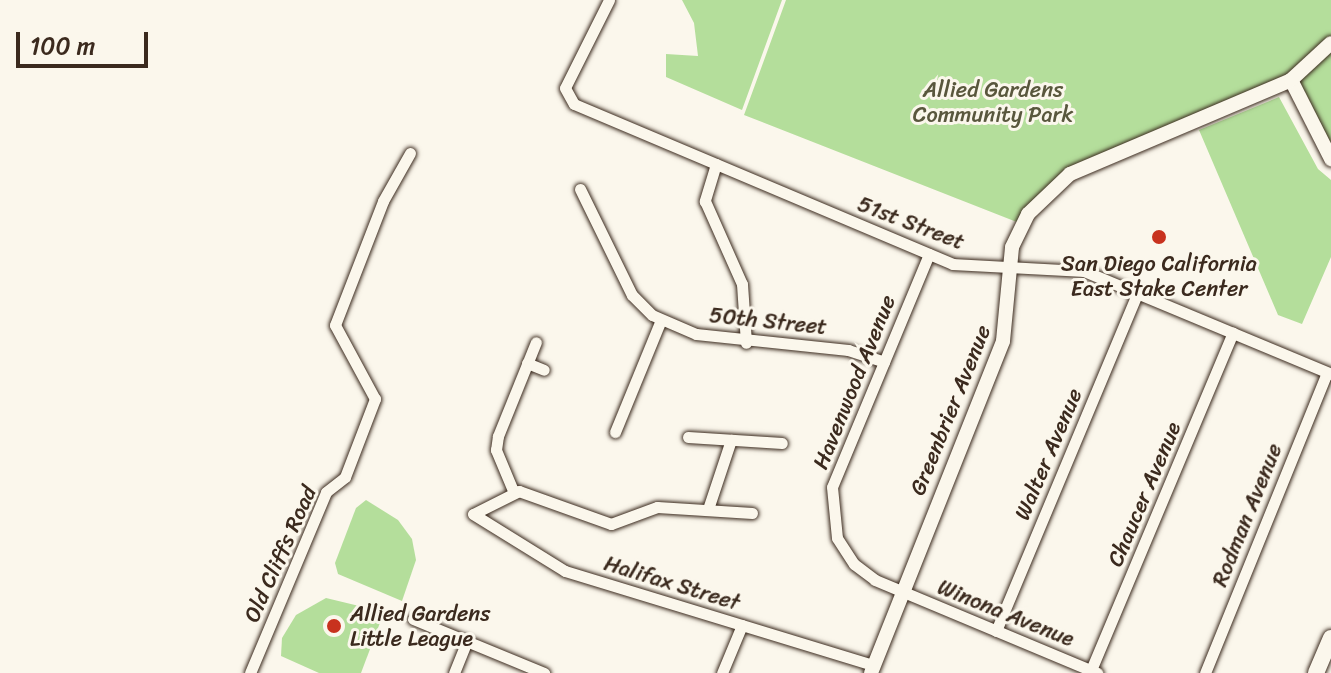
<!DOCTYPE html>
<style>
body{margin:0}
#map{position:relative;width:1331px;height:673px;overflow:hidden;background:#fbf7ec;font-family:Sriracha,sans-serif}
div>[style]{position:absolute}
.green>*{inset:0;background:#b4de9b}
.roads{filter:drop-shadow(0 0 2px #3b2a1e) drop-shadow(0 0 2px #3b2a1e)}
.minor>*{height:11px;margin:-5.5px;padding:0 5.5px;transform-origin:5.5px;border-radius:5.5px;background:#fbf7ec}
.tertiary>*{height:14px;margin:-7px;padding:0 7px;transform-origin:7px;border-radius:7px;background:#fbf7ec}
.secondary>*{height:16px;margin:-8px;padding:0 8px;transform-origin:8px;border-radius:8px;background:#fbf7ec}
.dots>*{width:22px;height:22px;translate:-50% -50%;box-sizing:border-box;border:4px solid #fbf7ec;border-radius:50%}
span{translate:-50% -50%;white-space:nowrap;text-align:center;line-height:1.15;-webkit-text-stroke:6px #fbf7ec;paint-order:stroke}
.park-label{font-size:22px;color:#59573d}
.street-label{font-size:22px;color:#3b2a1e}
.poi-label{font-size:22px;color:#3b2a1e}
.left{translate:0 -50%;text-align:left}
.scale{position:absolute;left:16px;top:32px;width:132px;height:36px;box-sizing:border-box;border:4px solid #3b2a1e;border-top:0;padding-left:10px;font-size:24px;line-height:28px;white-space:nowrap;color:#3b2a1e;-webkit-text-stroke:6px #fbf7ec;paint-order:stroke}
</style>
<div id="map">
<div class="green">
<div style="clip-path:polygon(682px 0,782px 0,742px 110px,666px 77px,666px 54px,698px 56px,694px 23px)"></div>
<div style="clip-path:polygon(786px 0,1331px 0,1331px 159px,1291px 80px,1079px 170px,1022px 224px,744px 115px)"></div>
<div style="clip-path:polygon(1279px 97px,1318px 169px,1331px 180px,1331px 257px,1302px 324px,1278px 315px,1199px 130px)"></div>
<div style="clip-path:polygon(366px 500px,398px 520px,412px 539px,416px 560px,402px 601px,338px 574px,335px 563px,356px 508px)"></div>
<div style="clip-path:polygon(326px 598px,384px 612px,361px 673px,319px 673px,281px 656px,282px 638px,296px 615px)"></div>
</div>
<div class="roads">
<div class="minor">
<div style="left:609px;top:0;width:98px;rotate:116.6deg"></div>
<div style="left:565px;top:88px;width:18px;rotate:61deg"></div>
<div style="left:574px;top:104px;width:411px;rotate:22.9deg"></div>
<div style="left:953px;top:264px;width:131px;rotate:3.1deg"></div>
<div style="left:1084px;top:271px;width:268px;rotate:22.6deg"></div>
<div style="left:716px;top:164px;width:39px;rotate:107deg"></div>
<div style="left:705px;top:201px;width:91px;rotate:66deg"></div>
<div style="left:742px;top:284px;width:59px;rotate:86.1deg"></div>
<div style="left:580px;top:189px;width:118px;rotate:63.9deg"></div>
<div style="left:632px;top:295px;width:28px;rotate:45deg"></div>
<div style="left:652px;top:315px;width:48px;rotate:23.4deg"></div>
<div style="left:696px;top:334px;width:153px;rotate:6deg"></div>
<div style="left:848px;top:350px;width:38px;rotate:18deg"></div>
<div style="left:929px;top:254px;width:252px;rotate:112.6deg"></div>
<div style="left:832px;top:487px;width:51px;rotate:84.4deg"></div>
<div style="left:837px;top:538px;width:31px;rotate:57deg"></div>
<div style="left:854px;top:564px;width:26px;rotate:37deg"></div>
<div style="left:875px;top:580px;width:241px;rotate:22.7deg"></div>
<div style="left:527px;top:363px;width:18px;rotate:22deg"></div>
<div style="left:615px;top:432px;width:121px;rotate:-67.7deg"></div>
<div style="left:688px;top:437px;width:94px;rotate:3.7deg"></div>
<div style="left:514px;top:493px;width:47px;rotate:-112.7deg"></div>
<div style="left:496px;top:450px;width:14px;rotate:-82deg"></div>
<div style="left:498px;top:436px;width:101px;rotate:-68deg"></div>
<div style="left:708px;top:509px;width:73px;rotate:-71.6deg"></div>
<div style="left:752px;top:513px;width:95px;rotate:-176.4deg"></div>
<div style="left:657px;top:507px;width:49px;rotate:159.7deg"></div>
<div style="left:611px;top:524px;width:98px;rotate:-160.3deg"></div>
<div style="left:519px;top:491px;width:51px;rotate:153.4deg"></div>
<div style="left:473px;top:514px;width:108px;rotate:31.8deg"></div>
<div style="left:565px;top:571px;width:321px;rotate:17deg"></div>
<div style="left:413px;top:619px;width:142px;rotate:22.4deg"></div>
<div style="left:996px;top:631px;width:368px;rotate:-67.3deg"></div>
<div style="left:1091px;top:670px;width:366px;rotate:-67.2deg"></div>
<div style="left:250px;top:673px;width:196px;rotate:-67.2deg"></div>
<div style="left:326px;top:492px;width:24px;rotate:-38deg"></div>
<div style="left:345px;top:477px;width:84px;rotate:-69deg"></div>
<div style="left:375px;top:399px;width:84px;rotate:-118.4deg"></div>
<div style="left:335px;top:325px;width:133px;rotate:-68.8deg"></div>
<div style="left:383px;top:201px;width:55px;rotate:-60.6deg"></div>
<div style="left:454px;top:673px;width:35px;rotate:-68deg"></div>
<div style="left:722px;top:673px;width:52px;rotate:-67.4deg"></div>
<div style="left:1205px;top:673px;width:324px;rotate:-67.9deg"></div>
</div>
<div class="tertiary">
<div style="left:1291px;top:80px;width:89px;rotate:63.1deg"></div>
<div style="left:871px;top:673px;width:357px;rotate:-68.3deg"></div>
<div style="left:1003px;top:341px;width:94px;rotate:-84.5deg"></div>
<div style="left:1012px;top:247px;width:37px;rotate:-64deg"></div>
<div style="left:1028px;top:214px;width:58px;rotate:-43.6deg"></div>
<div style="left:1070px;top:174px;width:240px;rotate:-23deg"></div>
<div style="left:1291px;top:80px;width:54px;rotate:-42.8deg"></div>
</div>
<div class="secondary">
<div style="left:1316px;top:673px;width:38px;rotate:-67deg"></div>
</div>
</div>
<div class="dots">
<div style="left:1159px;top:237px;background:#c8321e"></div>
<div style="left:334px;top:626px;background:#c8321e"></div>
</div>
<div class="park-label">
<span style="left:993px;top:102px">Allied Gardens<br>Community Park</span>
</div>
<div class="street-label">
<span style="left:911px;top:223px;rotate:21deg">51st Street</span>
<span style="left:768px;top:321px;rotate:6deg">50th Street</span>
<span style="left:854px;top:382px;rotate:-68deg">Havenwood Avenue</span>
<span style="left:950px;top:410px;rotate:-68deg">Greenbrier Avenue</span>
<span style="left:1048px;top:454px;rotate:-67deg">Walter Avenue</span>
<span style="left:1144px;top:494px;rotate:-67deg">Chaucer Avenue</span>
<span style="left:1247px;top:515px;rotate:-68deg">Rodman Avenue</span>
<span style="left:280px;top:554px;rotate:-66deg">Old Cliffs Road</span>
<span style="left:672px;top:583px;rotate:17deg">Halifax Street</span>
<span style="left:1006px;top:613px;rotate:22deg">Winona Avenue</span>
</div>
<div class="poi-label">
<span style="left:1159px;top:276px">San Diego California<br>East Stake Center</span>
<span class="left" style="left:350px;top:626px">Allied Gardens<br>Little League</span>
</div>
<div class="scale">100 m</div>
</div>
